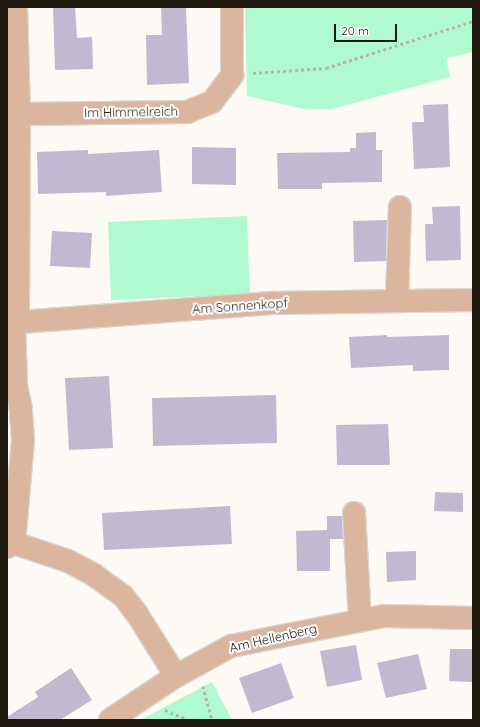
<!DOCTYPE html>
<html>
<head>
<meta charset="utf-8">
<style>
  body { margin:0 }
  #map { position:relative; width:480px; height:727px; overflow:hidden; background:#fdfaf5; font-family:Quicksand,sans-serif }
  div>[style] { position:absolute }
  [style*='--x'] { left:calc(var(--x)*1px); top:calc(var(--y)*1px); width:calc(var(--w)*1px); rotate:calc(var(--a)*1deg) }
  .green>* { inset:0; background:#affacf }
  .building>* { inset:0; background:#c1b8d1 }
  .path>* { height:2.5px; margin-top:-1.25px; transform-origin:0; background:repeating-linear-gradient(90deg,#b7b3ad 0 3px,transparent 0 6px) }
  .roads { filter:drop-shadow(1px 0 #dad6d1) drop-shadow(-1px 0 #dad6d1) drop-shadow(0 1px #dad6d1) drop-shadow(0 -1px #dad6d1) }
  .minor>* { height:22px; margin:-11px; padding:0 11px; transform-origin:11px; border-radius:11px; background:#dbb59d }
  span { translate:-50% -50%; white-space:nowrap; text-align:center; line-height:1.15; -webkit-text-stroke:4px #fff; paint-order:stroke }
  .street-label { font-size:13px; color:#201a11 }
  .frame { position:absolute; inset:0; border:8px solid #201a11; pointer-events:none }
  .scale { position:absolute; left:334px; top:24px; width:63px; height:18px; box-sizing:border-box; border:2px solid #201a11; border-top:0; padding-left:5px; font-size:12px; line-height:14px; white-space:nowrap; color:#201a11; -webkit-text-stroke:3px #fff; paint-order:stroke }
</style>
</head>
<body>
<div id="map">
  <div class="green">
    <i style="clip-path:polygon(245px 7px,473px 7px,473px 52px,446px 58px,450px 77px,332px 109px,305px 109px,247px 96px)"></i>
    <i style="clip-path:polygon(247px 216px,250px 294px,111px 300px,108px 222px)"></i>
    <i style="clip-path:polygon(212px 682px,232px 720px,140px 720px)"></i>
  </div>
  <div class="building">
    <i style="clip-path:polygon(53px 7px,75px 7px,77px 38px,92px 37px,93px 69px,55px 70px)"></i>
    <i style="clip-path:polygon(161px 7px,186px 7px,189px 83px,147px 85px,146px 35px,162px 35px)"></i>
    <i style="clip-path:polygon(448px 104px,450px 167px,414px 169px,412px 122px,424px 122px,423px 105px)"></i>
    <i style="clip-path:polygon(376px 132px,376px 150px,382px 150px,382px 182px,322px 183px,322px 189px,278px 189px,277px 153px,350px 152px,350px 148px,356px 148px,356px 133px)"></i>
    <i style="clip-path:polygon(192px 147px,236px 148px,236px 185px,192px 184px)"></i>
    <i style="clip-path:polygon(88px 150px,88px 154px,159px 150px,162px 192px,106px 196px,106px 192px,38px 194px,37px 152px)"></i>
    <i style="clip-path:polygon(460px 206px,461px 260px,426px 261px,425px 224px,433px 224px,432px 207px)"></i>
    <i style="clip-path:polygon(387px 220px,386px 261px,354px 262px,353px 221px)"></i>
    <i style="clip-path:polygon(52px 231px,92px 233px,90px 268px,50px 266px)"></i>
    <i style="clip-path:polygon(387px 335px,387px 337px,449px 335px,449px 370px,413px 371px,413px 365px,351px 368px,349px 337px)"></i>
    <i style="clip-path:polygon(109px 376px,113px 448px,69px 450px,65px 378px)"></i>
    <i style="clip-path:polygon(276px 395px,277px 443px,153px 446px,152px 398px)"></i>
    <i style="clip-path:polygon(388px 424px,390px 465px,337px 465px,336px 425px)"></i>
    <i style="clip-path:polygon(435px 492px,463px 493px,463px 512px,434px 511px)"></i>
    <i style="clip-path:polygon(230px 506px,232px 544px,104px 550px,102px 513px)"></i>
    <i style="clip-path:polygon(327px 516px,342px 516px,343px 539px,330px 539px,330px 571px,297px 571px,296px 531px,327px 530px)"></i>
    <i style="clip-path:polygon(416px 551px,416px 580px,387px 582px,386px 552px)"></i>
    <i style="clip-path:polygon(356px 645px,362px 680px,327px 687px,320px 651px)"></i>
    <i style="clip-path:polygon(450px 649px,473px 649px,473px 682px,449px 681px)"></i>
    <i style="clip-path:polygon(418px 654px,427px 689px,386px 698px,377px 663px)"></i>
    <i style="clip-path:polygon(281px 663px,294px 698px,252px 713px,239px 678px)"></i>
    <i style="clip-path:polygon(71px 668px,92px 700px,60px 720px,7px 720px,7px 717px,38px 697px,35px 692px)"></i>
  </div>
  <div class="path">
    <i style="--x:253;--y:73;--w:73;--a:-3.9"></i>
    <i style="--x:326;--y:68;--w:154;--a:-17.7"></i>
    <i style="--x:203;--y:686;--w:35;--a:75"></i>
    <i style="--x:165;--y:710;--w:25;--a:23"></i>
  </div>
  <div class="roads">
    <div class="minor">
      <i style="--x:19;--y:114;--w:168;--a:-0.7"></i>
      <i style="--x:187;--y:112;--w:27;--a:-22"></i>
      <i style="--x:212;--y:102;--w:34;--a:-53"></i>
      <i style="--x:232;--y:75;--w:68;--a:-90"></i>
      <i style="--x:397;--y:300;--w:93;--a:-88.2"></i>
      <i style="--x:7;--y:323;--w:269;--a:-4.3"></i>
      <i style="--x:275;--y:303;--w:198;--a:-0.9"></i>
      <i style="--x:354;--y:513;--w:107;--a:86.8"></i>
      <i style="--x:14;--y:543;--w:102;--a:-85"></i>
      <i style="--x:23;--y:441;--w:32;--a:-94"></i>
      <i style="--x:21;--y:409;--w:24;--a:-102"></i>
      <i style="--x:16;--y:386;--w:62;--a:-91.8"></i>
      <i style="--x:14;--y:324;--w:16;--a:-76"></i>
      <i style="--x:18;--y:308;--w:194;--a:-89.7"></i>
      <i style="--x:19;--y:114;--w:107;--a:-91.6"></i>
      <i style="--x:7;--y:547;--w:8;--a:-30"></i>
      <i style="--x:14;--y:543;--w:57;--a:18.4"></i>
      <i style="--x:68;--y:561;--w:30;--a:28"></i>
      <i style="--x:94;--y:575;--w:36;--a:36"></i>
      <i style="--x:123;--y:596;--w:23;--a:52"></i>
      <i style="--x:137;--y:614;--w:73;--a:57.8"></i>
      <i style="--x:110;--y:720;--w:79;--a:-33.7"></i>
      <i style="--x:176;--y:676;--w:63;--a:-28.6"></i>
      <i style="--x:231;--y:646;--w:156;--a:-11.1"></i>
      <i style="--x:384;--y:616;--w:89;--a:1.3"></i>
    </div>
  </div>
  <div class="street-label">
    <span style="left:131px;top:112px;rotate:-1deg">Im Himmelreich</span>
    <span style="left:240px;top:306px;rotate:-4deg">Am Sonnenkopf</span>
    <span style="left:273px;top:638px;rotate:-13deg">Am Hellenberg</span>
  </div>
  <div class="frame"></div>
  <div class="scale">20 m</div>
</div>
</body>
</html>
